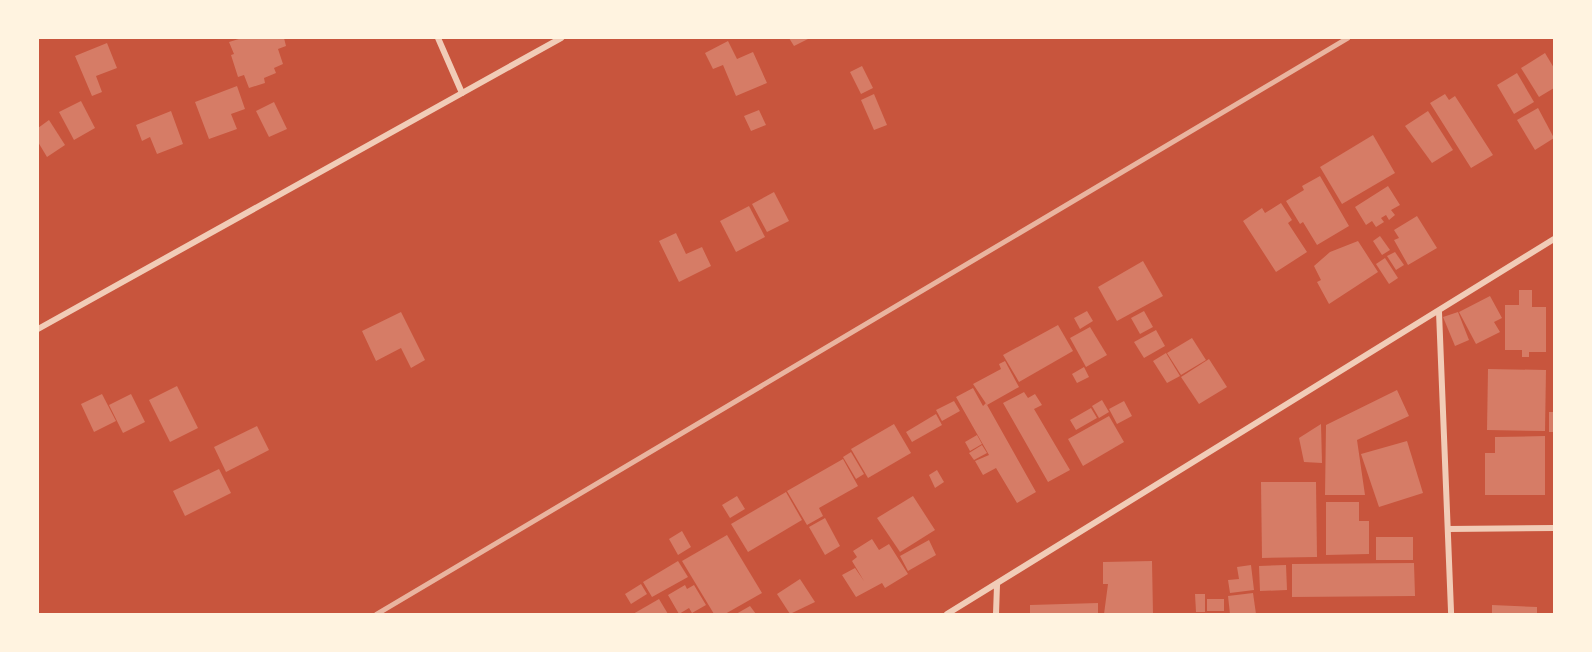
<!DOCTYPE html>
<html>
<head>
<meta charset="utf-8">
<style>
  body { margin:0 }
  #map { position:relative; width:1592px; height:652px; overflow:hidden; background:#c8553d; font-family:Spectral,serif }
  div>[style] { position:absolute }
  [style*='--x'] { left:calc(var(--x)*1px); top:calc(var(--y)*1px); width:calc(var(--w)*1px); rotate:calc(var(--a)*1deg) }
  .building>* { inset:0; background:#d67c66 }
  .minor>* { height:6px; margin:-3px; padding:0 3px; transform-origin:3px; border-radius:3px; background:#f1ccb7 }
  .rail>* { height:4.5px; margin:-2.25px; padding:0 2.25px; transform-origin:2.25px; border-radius:2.25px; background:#e9b49f }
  span { translate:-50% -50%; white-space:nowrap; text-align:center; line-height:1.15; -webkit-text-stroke:5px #fff3e0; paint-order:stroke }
  .frame { position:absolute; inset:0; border:39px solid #fff3e0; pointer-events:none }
</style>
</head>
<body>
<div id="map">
  <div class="building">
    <i style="clip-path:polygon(242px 38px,284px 38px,286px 46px,278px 49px,283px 64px,274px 68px,276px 73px,264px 78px,265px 83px,249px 88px,244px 75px,238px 77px,231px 55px,234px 54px,229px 42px)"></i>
    <i style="clip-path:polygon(789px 38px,810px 38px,794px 46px)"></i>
    <i style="clip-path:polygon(728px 41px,737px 59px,753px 52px,767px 83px,736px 96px,723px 65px,713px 69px,705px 53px)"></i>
    <i style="clip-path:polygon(107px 43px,117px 68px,96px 76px,102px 92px,92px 96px,75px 56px)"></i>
    <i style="clip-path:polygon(1545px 53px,1554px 68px,1554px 88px,1539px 97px,1521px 68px)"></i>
    <i style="clip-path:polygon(862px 66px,873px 88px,861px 94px,850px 72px)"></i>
    <i style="clip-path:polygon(1517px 73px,1534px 102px,1514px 114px,1497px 85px)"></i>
    <i style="clip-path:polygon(237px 86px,245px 109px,231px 114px,237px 129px,209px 139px,195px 102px)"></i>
    <i style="clip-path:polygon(874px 94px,887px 125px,874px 130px,861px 100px)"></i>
    <i style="clip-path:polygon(1445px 94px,1449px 100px,1455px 96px,1493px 155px,1471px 168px,1430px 103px)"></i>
    <i style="clip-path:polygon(81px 101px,95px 128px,74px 140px,59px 112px)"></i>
    <i style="clip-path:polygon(274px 102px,287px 129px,269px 137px,256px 111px)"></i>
    <i style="clip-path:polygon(1538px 108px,1554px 138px,1535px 150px,1517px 120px)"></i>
    <i style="clip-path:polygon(759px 110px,766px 125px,751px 131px,744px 116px)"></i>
    <i style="clip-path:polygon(171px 111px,183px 144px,157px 154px,150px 137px,142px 141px,136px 125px)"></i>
    <i style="clip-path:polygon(1428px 111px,1453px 150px,1432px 163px,1405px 126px)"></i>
    <i style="clip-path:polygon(49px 120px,65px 145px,47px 157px,38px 142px,38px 128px)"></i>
    <i style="clip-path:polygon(1373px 135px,1395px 173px,1342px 204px,1320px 167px)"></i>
    <i style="clip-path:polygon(1320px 176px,1349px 226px,1317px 245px,1303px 222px,1300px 224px,1286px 201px,1304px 190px,1302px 186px)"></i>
    <i style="clip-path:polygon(1388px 186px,1400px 205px,1391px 210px,1395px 215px,1389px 220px,1386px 215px,1381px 218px,1384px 222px,1376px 227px,1372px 221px,1366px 225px,1355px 207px)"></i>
    <i style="clip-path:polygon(774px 192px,789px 221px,767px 232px,752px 204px)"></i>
    <i style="clip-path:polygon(1281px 203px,1292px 220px,1288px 223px,1307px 252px,1276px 272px,1243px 221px,1262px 208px,1265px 213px)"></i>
    <i style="clip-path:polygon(749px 206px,765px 237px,736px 252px,720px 221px)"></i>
    <i style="clip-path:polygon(1417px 216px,1437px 248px,1408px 265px,1394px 240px,1399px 238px,1394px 230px)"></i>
    <i style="clip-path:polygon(676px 233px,686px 254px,702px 247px,711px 266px,679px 282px,659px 241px)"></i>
    <i style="clip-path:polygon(1380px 236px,1390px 250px,1382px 255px,1373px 241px)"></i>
    <i style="clip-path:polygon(1358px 241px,1378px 272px,1329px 304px,1317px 282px,1321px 280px,1314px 266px,1330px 252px)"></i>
    <i style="clip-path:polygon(1395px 252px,1404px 265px,1396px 270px,1387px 256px)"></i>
    <i style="clip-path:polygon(1385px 258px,1398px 278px,1389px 284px,1376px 264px)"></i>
    <i style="clip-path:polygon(1143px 261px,1163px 296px,1117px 321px,1098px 287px)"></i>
    <i style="clip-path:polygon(1519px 290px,1532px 290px,1532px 307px,1546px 307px,1546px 352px,1529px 352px,1529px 357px,1522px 357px,1522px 350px,1505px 350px,1505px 305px,1519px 305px)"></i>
    <i style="clip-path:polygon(1490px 296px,1502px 318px,1494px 322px,1500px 332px,1476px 344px,1459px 312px)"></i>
    <i style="clip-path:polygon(1087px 311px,1093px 321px,1080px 329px,1074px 318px)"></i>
    <i style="clip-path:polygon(1144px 311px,1153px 327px,1140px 334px,1131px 318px)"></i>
    <i style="clip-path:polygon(401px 312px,425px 360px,411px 368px,401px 348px,376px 361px,362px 331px)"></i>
    <i style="clip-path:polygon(1458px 312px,1469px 340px,1455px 346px,1443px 317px)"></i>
    <i style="clip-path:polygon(1058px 325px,1073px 351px,1019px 382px,1003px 355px)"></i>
    <i style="clip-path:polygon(1090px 327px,1107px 355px,1086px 367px,1070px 338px)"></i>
    <i style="clip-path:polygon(1156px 330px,1165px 346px,1144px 358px,1134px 342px)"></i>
    <i style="clip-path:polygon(1192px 338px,1206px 360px,1181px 375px,1167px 353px)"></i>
    <i style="clip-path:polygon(1166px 353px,1180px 376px,1167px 383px,1153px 361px)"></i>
    <i style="clip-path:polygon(1209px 359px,1227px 387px,1199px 404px,1181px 377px)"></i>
    <i style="clip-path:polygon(1005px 361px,1019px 387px,987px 405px,973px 384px,1001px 369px,999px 364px)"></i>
    <i style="clip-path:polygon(1084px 367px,1089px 377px,1077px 383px,1072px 374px)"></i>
    <i style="clip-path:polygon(1488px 369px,1546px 370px,1545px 431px,1487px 430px)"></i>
    <i style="clip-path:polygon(177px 386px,198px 428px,170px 442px,149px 400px)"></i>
    <i style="clip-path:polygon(973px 388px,983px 406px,986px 403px,1036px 492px,1017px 503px,996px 468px,983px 475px,975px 461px,989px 455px,956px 397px)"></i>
    <i style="clip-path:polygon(1397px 390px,1409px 416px,1357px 440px,1365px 495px,1325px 495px,1326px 425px)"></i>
    <i style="clip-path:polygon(1024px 392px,1028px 398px,1035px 394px,1042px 405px,1034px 409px,1070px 470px,1048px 482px,1003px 403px)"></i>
    <i style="clip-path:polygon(102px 394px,116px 421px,94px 432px,81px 404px)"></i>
    <i style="clip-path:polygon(131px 394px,145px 422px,123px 433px,109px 405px)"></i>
    <i style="clip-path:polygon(1102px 400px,1109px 412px,1099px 418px,1092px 406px)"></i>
    <i style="clip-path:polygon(954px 401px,960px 411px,942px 421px,936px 410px)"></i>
    <i style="clip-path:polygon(1124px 401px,1132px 416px,1117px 424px,1109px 409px)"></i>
    <i style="clip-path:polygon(1091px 408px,1097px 418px,1076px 430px,1070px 420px)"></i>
    <i style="clip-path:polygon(1549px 412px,1554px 412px,1554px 432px,1549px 432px)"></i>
    <i style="clip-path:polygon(936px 414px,942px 425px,912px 442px,906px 432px)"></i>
    <i style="clip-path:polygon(1109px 416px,1124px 442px,1083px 466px,1068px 439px)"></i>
    <i style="clip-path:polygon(894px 424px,911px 453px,868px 478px,851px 449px)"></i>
    <i style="clip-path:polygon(1321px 424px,1322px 463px,1304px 462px,1299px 438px)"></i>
    <i style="clip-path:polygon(257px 426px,269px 450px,226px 472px,214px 447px)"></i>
    <i style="clip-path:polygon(977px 435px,982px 444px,970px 451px,965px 442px)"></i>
    <i style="clip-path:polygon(1545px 436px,1545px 495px,1485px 495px,1485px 453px,1495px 453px,1495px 437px)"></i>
    <i style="clip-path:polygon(1407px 441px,1423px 493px,1379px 507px,1361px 454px)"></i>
    <i style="clip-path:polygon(982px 445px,987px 453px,974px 460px,969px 453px)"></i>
    <i style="clip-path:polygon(851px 452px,864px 474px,856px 479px,843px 457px)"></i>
    <i style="clip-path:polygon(843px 459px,858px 486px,819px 508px,823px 516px,807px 525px,787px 491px)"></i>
    <i style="clip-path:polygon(219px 469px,231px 493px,185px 516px,173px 491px)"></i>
    <i style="clip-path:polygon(937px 470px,944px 482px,935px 488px,929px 475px)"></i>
    <i style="clip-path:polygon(1261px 482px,1316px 482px,1317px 557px,1262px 558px)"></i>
    <i style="clip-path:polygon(786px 492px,802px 520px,748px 552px,731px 524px)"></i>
    <i style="clip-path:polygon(737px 496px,745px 509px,730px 518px,722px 505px)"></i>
    <i style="clip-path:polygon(913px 496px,935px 530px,900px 552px,877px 518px)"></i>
    <i style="clip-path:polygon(1326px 502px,1359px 502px,1359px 521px,1369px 521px,1369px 554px,1326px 555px)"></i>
    <i style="clip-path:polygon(825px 518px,840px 546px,825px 555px,809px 527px)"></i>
    <i style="clip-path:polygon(682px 531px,691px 547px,678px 555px,669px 539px)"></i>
    <i style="clip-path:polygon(727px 535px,762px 593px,725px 614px,714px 614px,682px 561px)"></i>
    <i style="clip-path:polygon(1376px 537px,1413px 537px,1413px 560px,1376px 560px)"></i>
    <i style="clip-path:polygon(872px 539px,879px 550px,889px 544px,908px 574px,885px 588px,882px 583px,856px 597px,842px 575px,855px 568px,864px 581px,852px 561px,857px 557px,853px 551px)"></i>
    <i style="clip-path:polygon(929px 540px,936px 555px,908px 571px,900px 556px)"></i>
    <i style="clip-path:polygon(678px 561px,688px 577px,652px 597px,643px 582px)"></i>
    <i style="clip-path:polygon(1152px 561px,1153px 614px,1104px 614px,1108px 584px,1103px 584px,1103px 562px)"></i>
    <i style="clip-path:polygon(1414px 563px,1415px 596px,1292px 597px,1292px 564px)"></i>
    <i style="clip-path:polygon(1251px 565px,1254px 590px,1230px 593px,1228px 580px,1239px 579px,1237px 567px)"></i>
    <i style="clip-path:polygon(1286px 565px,1287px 590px,1260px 591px,1259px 566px)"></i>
    <i style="clip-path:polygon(800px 579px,815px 602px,790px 614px,777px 594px)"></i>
    <i style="clip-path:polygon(641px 584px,647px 594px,631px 604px,625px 594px)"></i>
    <i style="clip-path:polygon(685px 585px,687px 589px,694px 585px,706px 605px,692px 613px,689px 608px,679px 614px,668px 595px)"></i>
    <i style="clip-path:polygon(1253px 593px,1256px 614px,1230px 614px,1228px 596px)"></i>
    <i style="clip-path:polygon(1195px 594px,1205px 594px,1205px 612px,1196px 612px)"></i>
    <i style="clip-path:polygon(659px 599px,668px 614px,633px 614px)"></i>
    <i style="clip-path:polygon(1207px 599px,1224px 599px,1224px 611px,1207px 611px)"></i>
    <i style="clip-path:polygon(1098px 603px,1098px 614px,1030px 614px,1030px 605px)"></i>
    <i style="clip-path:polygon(1492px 605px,1537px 607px,1537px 614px,1492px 614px)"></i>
    <i style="clip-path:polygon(750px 606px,756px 614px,736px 614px)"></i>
  </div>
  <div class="minor">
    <i style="--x:438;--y:38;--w:60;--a:66.4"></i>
    <i style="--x:1439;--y:312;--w:302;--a:87.7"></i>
    <i style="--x:38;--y:329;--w:599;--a:-29.09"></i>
    <i style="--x:1448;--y:529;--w:106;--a:-0.5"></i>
    <i style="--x:947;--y:614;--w:713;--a:-31.71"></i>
    <i style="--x:996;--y:614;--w:29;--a:-88"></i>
  </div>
  <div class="rail">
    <i style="--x:376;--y:614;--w:1129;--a:-30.68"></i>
  </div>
  <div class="frame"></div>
</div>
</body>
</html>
